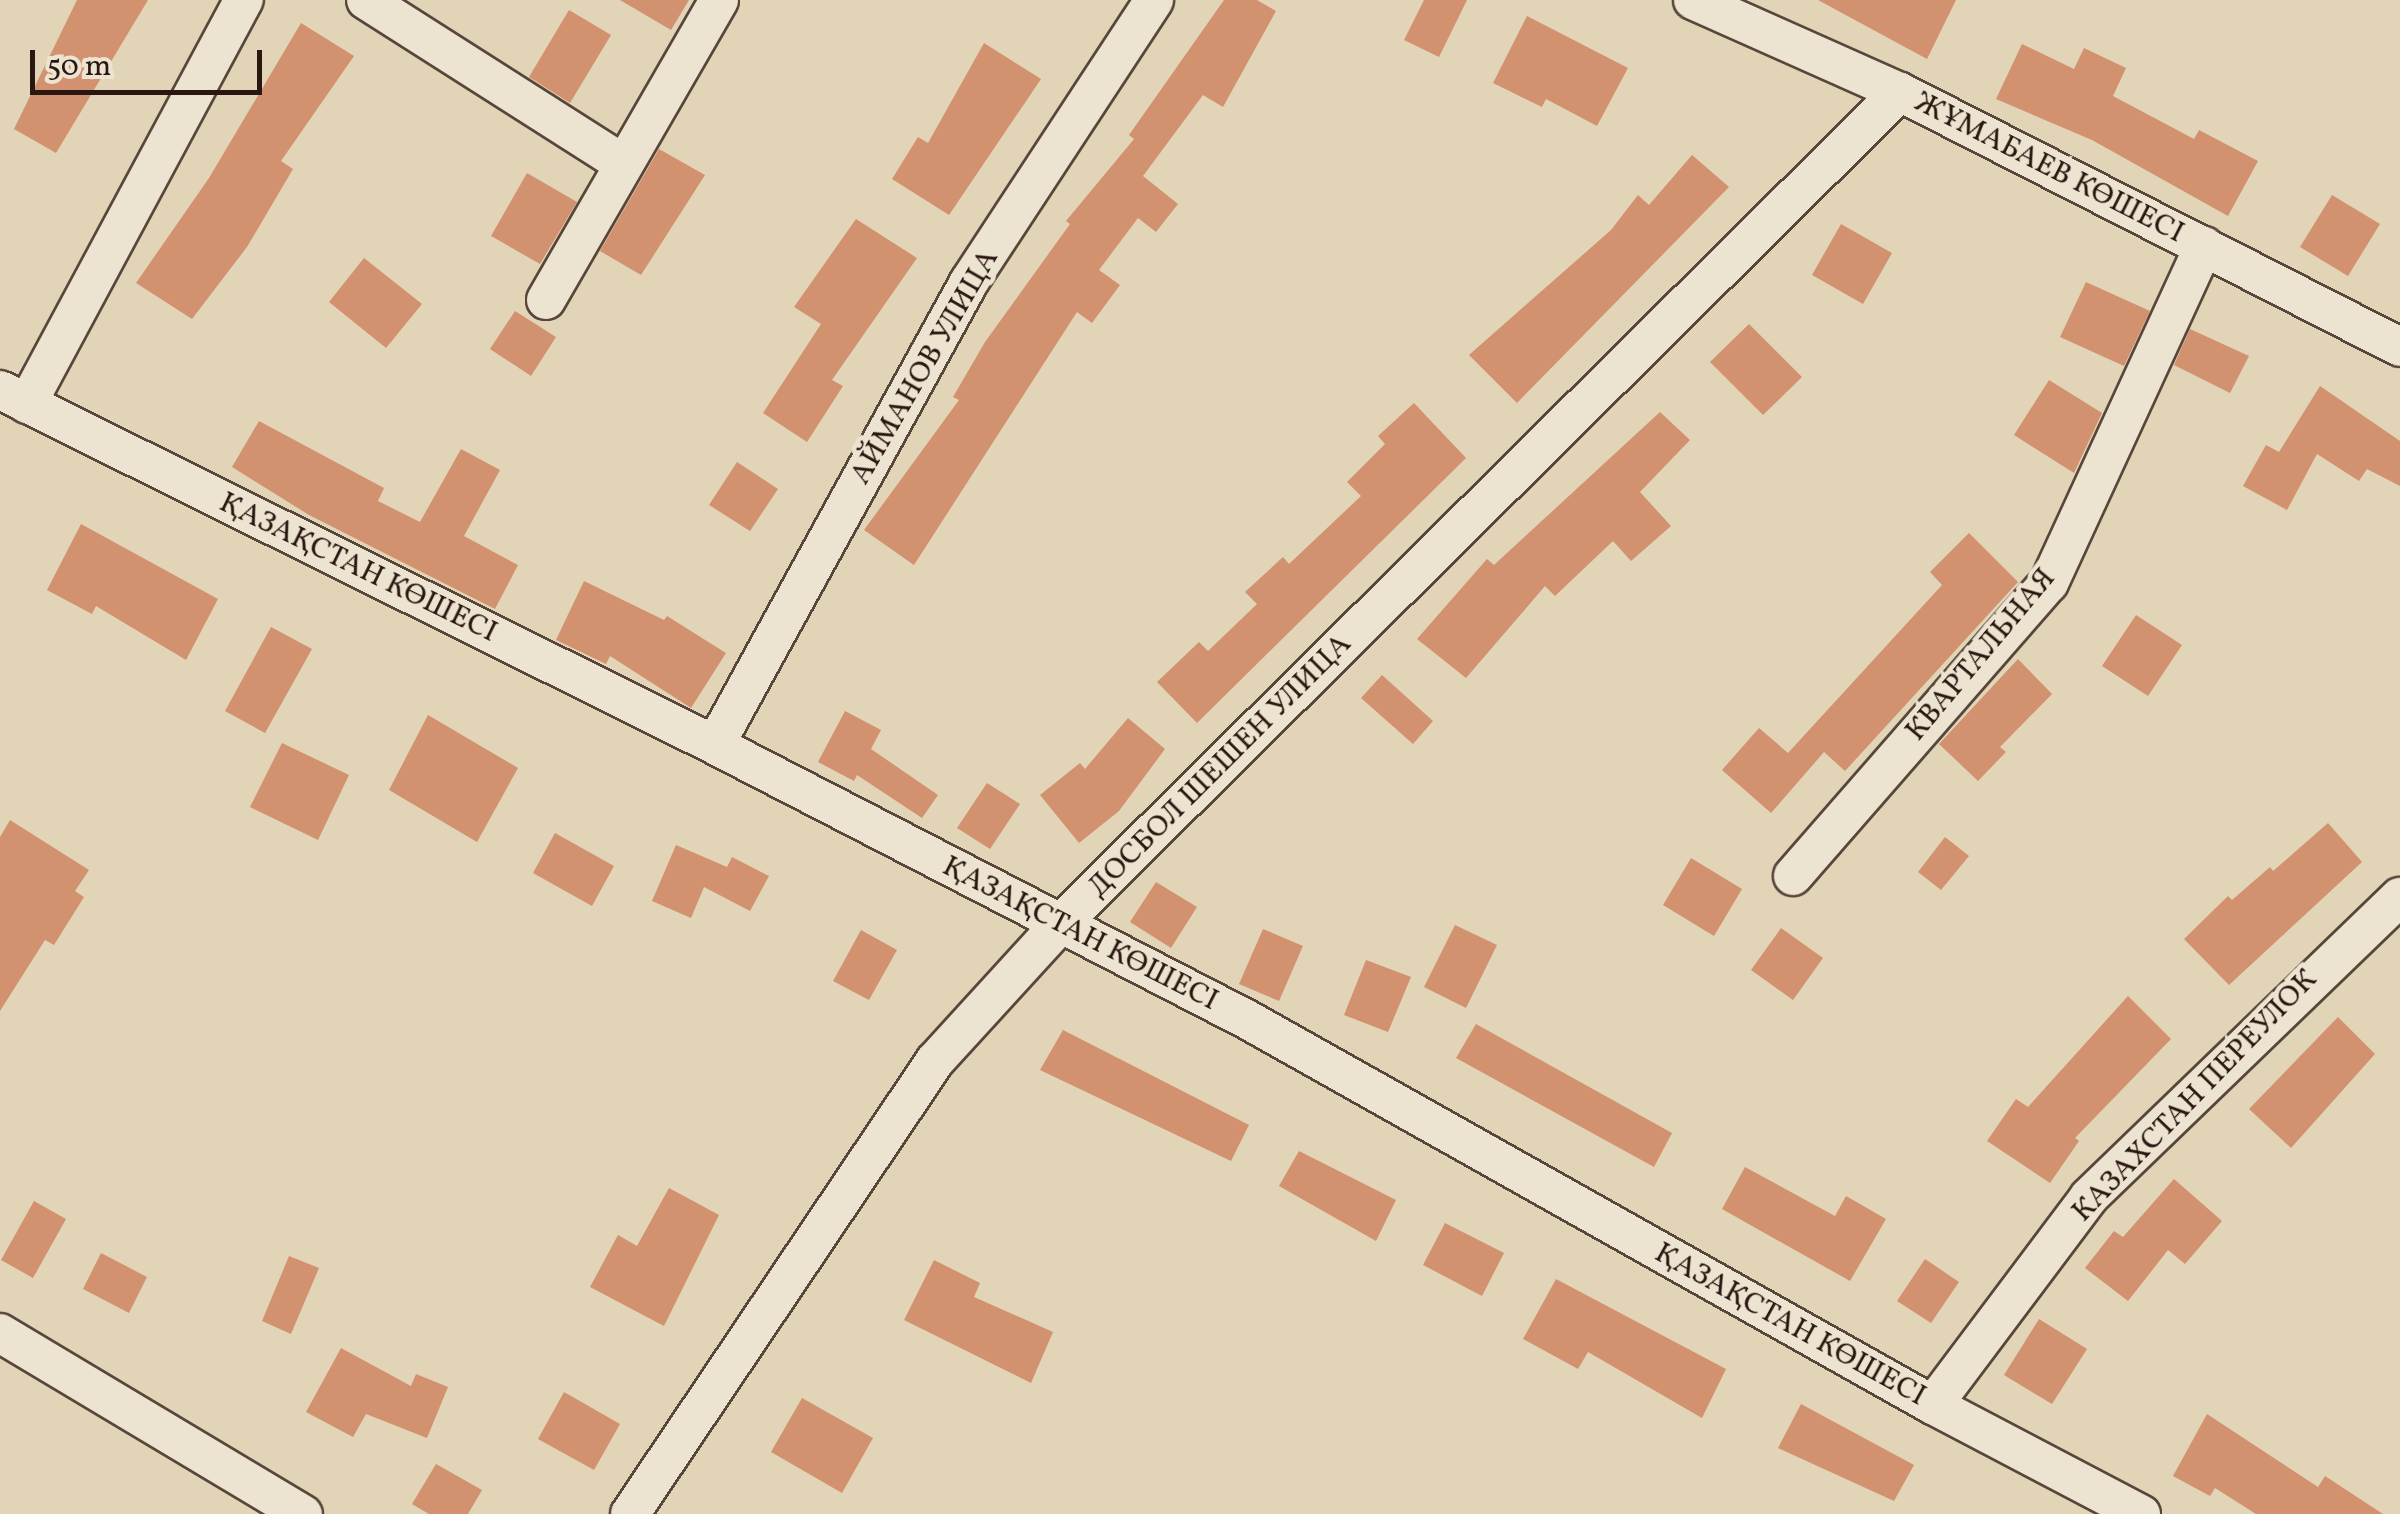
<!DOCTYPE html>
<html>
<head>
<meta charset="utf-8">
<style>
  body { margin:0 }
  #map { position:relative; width:2400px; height:1514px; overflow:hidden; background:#e2d4b7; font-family:Vollkorn,serif }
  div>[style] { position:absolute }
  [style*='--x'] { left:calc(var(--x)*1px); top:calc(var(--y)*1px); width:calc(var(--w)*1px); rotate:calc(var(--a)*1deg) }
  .building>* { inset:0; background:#d2916f }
  .roads { filter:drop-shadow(2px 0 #58463a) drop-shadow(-2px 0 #58463a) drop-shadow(0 2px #58463a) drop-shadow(0 -2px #58463a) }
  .minor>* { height:38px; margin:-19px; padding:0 19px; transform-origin:19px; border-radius:19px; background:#ece3d0 }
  span { translate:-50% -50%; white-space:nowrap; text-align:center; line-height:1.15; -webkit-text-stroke:9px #ece3d0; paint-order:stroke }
  .street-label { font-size:30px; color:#2a1711 }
  .scale { position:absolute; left:30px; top:50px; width:232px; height:45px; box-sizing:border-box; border:5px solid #2a1711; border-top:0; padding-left:12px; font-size:30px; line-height:35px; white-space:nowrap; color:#2a1711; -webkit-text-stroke:8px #ece3d0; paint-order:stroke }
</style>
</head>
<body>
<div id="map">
  <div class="building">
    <i style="clip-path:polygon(77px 0,148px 0,56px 153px,14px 129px)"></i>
    <i style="clip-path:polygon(620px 0,689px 0,671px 30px)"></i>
    <i style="clip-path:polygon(1224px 0,1257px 0,1276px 11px,1223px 107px,1203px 95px,1143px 176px,1178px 204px,1156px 232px,1138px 218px,1099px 270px,1120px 285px,1092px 323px,1077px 312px,914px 565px,864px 530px,959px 400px,953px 397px,985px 342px,1070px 224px,1066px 221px,1134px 139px,1129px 135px)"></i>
    <i style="clip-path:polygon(1424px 0,1467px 0,1439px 57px,1404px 40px)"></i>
    <i style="clip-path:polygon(1818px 0,1956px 0,1927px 59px)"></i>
    <i style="clip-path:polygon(569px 10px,611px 35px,570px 103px,529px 77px)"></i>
    <i style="clip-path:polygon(1527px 16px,1628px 68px,1597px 126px,1546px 99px,1542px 107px,1493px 83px)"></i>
    <i style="clip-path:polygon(301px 23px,354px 56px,281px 161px,293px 169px,247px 247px,192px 319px,136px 283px,209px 178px)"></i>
    <i style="clip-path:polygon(984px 43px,1041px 79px,949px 215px,892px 179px,918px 137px,928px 143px)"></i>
    <i style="clip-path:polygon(2022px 44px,2074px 69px,2084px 48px,2126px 68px,2113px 96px,2194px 139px,2199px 130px,2258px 161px,2228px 216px,2092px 140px,1996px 99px)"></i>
    <i style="clip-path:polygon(659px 149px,705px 175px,641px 275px,600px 251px)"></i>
    <i style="clip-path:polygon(1692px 155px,1729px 187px,1517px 403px,1469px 355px,1611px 230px,1638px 195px,1649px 205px)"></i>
    <i style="clip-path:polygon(527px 173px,577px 202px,540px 264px,491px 236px)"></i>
    <i style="clip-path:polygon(2332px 195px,2380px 224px,2348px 276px,2300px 247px)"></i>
    <i style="clip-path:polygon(856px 219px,917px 258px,832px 380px,843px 386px,807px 442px,763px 413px,821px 324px,794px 307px)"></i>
    <i style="clip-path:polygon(1841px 224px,1892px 253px,1863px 304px,1812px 275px)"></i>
    <i style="clip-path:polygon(364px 258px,422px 304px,386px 348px,329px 302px)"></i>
    <i style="clip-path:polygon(2086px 282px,2150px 311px,2124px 366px,2060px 337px)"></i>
    <i style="clip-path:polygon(515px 311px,556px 337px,531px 376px,490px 349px)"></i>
    <i style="clip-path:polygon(1749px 324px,1802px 377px,1763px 415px,1710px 362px)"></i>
    <i style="clip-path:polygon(2190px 329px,2249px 356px,2230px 393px,2174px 365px)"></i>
    <i style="clip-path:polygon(2049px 380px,2102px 413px,2074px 473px,2014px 435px)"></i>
    <i style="clip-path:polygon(2320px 386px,2400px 441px,2400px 486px,2367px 469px,2359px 481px,2317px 454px,2287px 510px,2243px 486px,2266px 445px,2279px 452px)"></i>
    <i style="clip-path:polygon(1414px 403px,1466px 458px,1197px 723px,1157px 682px,1199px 642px,1208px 651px,1257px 604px,1245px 592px,1283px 557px,1289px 564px,1361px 496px,1347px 482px,1385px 444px,1378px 436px)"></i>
    <i style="clip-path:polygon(1660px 412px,1690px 440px,1640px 492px,1671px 526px,1631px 561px,1613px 541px,1555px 596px,1545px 586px,1466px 678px,1417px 639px,1487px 559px,1494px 565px)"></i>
    <i style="clip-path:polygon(259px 421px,384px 488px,378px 501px,420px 522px,461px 449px,500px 470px,464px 536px,518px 565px,495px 609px,309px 515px,232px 467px)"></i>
    <i style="clip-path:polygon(737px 462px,778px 489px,750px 531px,709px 505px)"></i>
    <i style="clip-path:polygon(81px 524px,218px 599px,186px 660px,96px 606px,92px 614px,47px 590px)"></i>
    <i style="clip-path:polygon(1969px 533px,2018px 582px,1845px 771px,1824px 752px,1771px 813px,1722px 770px,1759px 728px,1788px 753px,1942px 585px,1930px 572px)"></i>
    <i style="clip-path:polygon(584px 581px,664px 620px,667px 616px,726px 653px,691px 708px,610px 656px,606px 664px,556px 640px)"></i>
    <i style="clip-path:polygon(2136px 615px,2182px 645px,2148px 696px,2102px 666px)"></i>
    <i style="clip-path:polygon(271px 627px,312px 649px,265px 733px,225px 711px)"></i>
    <i style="clip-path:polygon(2018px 659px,2052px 694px,2000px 747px,2006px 752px,1978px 781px,1939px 744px)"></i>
    <i style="clip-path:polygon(1382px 675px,1433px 721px,1413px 744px,1361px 698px)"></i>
    <i style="clip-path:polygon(845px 711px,881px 730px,871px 749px,938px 795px,922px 818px,857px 775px,854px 781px,818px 762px)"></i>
    <i style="clip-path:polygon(428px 715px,518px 768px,477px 842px,389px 790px)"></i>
    <i style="clip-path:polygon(1128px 718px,1165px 749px,1119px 811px,1079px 843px,1040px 795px,1080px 763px,1085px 769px)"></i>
    <i style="clip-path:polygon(282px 743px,349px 775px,318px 840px,250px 807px)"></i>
    <i style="clip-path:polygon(987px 783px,1020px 804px,990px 849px,957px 828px)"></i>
    <i style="clip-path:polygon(10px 820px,89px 870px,75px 891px,84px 897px,54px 945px,45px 940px,0 1011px,0 837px)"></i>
    <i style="clip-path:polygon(2328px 823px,2362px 862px,2229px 985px,2184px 939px,2228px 896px,2232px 900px,2270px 867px,2273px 871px)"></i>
    <i style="clip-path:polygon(555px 833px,614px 866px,592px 906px,533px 873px)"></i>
    <i style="clip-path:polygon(1945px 837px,1969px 856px,1941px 890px,1918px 872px)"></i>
    <i style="clip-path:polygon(676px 845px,727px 867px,732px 857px,769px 876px,750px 911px,704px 887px,691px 918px,652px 901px)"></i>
    <i style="clip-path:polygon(1691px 858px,1742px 889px,1714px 936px,1663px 905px)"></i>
    <i style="clip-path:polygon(1156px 882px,1197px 907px,1171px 948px,1130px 922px)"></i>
    <i style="clip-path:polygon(1455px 925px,1497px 945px,1466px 1008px,1424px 987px)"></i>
    <i style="clip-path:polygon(1781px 928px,1823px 958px,1793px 1000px,1751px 970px)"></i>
    <i style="clip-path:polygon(1263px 929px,1303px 946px,1279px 1001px,1239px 984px)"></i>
    <i style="clip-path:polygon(861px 930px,897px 950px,869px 1000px,833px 981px)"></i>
    <i style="clip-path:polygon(1366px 960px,1411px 977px,1388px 1032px,1344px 1015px)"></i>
    <i style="clip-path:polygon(2128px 996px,2171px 1039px,2075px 1138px,2079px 1141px,2050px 1183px,1987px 1141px,2016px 1099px,2028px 1107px)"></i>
    <i style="clip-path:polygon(2338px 1017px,2375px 1054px,2291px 1148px,2249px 1109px)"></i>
    <i style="clip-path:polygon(1476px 1024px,1672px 1133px,1654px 1167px,1456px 1058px)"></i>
    <i style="clip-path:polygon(1063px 1030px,1249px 1125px,1231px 1161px,1040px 1070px)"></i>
    <i style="clip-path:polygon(1299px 1151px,1396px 1200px,1376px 1241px,1279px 1186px)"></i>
    <i style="clip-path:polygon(1745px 1167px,1835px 1216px,1846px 1196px,1886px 1219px,1850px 1281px,1722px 1209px)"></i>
    <i style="clip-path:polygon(2174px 1179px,2222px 1221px,2185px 1264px,2168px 1250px,2128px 1301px,2085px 1268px,2114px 1231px,2123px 1237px)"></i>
    <i style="clip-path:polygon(669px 1188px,719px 1215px,664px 1326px,590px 1287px,618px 1235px,637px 1246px)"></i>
    <i style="clip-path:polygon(34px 1201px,66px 1219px,33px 1278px,1px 1260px)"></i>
    <i style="clip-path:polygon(1445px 1223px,1504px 1253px,1482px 1296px,1423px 1265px)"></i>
    <i style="clip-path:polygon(101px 1253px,147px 1277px,129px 1313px,83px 1289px)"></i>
    <i style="clip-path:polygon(289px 1256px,319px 1268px,291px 1334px,262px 1321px)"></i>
    <i style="clip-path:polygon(1925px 1259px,1959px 1282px,1931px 1323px,1897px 1301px)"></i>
    <i style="clip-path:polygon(934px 1260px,980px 1283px,974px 1297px,1053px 1332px,1031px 1383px,904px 1320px)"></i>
    <i style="clip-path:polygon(1556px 1279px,1726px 1369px,1702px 1418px,1588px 1352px,1578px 1369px,1523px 1339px)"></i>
    <i style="clip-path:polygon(2039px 1319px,2087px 1349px,2052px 1404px,2004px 1375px)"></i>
    <i style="clip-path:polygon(341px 1348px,411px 1386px,416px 1374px,448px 1387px,427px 1438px,366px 1414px,353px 1437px,306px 1412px)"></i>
    <i style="clip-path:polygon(564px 1392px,620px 1424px,594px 1470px,538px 1439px)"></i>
    <i style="clip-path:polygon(802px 1398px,873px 1438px,842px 1493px,771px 1452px)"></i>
    <i style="clip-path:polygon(1801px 1404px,1914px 1465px,1894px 1501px,1778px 1448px)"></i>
    <i style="clip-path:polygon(2207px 1414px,2318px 1487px,2325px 1476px,2383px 1514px,2256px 1514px,2215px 1488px,2210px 1496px,2173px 1476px)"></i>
    <i style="clip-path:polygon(436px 1464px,482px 1490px,468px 1514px,429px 1514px,412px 1504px)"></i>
  </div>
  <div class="roads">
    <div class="minor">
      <i style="--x:366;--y:0;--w:303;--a:32.5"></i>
      <i style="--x:1693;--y:0;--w:227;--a:24"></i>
      <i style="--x:1900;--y:92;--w:561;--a:27.02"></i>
      <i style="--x:546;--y:300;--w:346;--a:-60"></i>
      <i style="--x:0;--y:390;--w:798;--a:26.4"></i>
      <i style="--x:715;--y:745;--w:600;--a:27.29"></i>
      <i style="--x:1248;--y:1020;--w:786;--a:29.34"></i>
      <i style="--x:1933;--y:1405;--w:235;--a:27.7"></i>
      <i style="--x:27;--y:404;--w:459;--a:-61.8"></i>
      <i style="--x:715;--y:745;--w:528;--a:-61.25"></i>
      <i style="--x:969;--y:282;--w:337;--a:-56.7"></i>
      <i style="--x:1793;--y:876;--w:389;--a:-48.9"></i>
      <i style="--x:2049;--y:583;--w:371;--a:-65.3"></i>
      <i style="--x:0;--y:1333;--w:353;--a:30.9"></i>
      <i style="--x:1933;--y:1405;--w:260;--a:-53.1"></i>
      <i style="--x:2089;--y:1197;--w:432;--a:-44"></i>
      <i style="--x:630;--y:1514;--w:546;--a:-56.05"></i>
      <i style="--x:935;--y:1061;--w:185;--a:-47.6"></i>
      <i style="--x:1060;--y:924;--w:1182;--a:-44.73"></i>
    </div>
  </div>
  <div class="street-label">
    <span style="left:2049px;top:168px;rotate:27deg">ЖҰМАБАЕВ КӨШЕСІ</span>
    <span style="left:925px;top:367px;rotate:-60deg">АЙМАНОВ УЛИЦА</span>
    <span style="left:358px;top:568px;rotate:26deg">ҚАЗАҚСТАН КӨШЕСІ</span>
    <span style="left:1981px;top:655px;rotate:-50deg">КВАРТАЛЬНАЯ</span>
    <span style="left:1220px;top:766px;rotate:-45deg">ДОСБОЛ ШЕШЕН УЛИЦА</span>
    <span style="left:1080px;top:934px;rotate:27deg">ҚАЗАҚСТАН КӨШЕСІ</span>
    <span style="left:2195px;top:1096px;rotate:-46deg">КАЗАХСТАН ПЕРЕУЛОК</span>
    <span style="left:1790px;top:1325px;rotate:29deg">ҚАЗАҚСТАН КӨШЕСІ</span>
  </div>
  <div class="scale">50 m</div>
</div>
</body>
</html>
